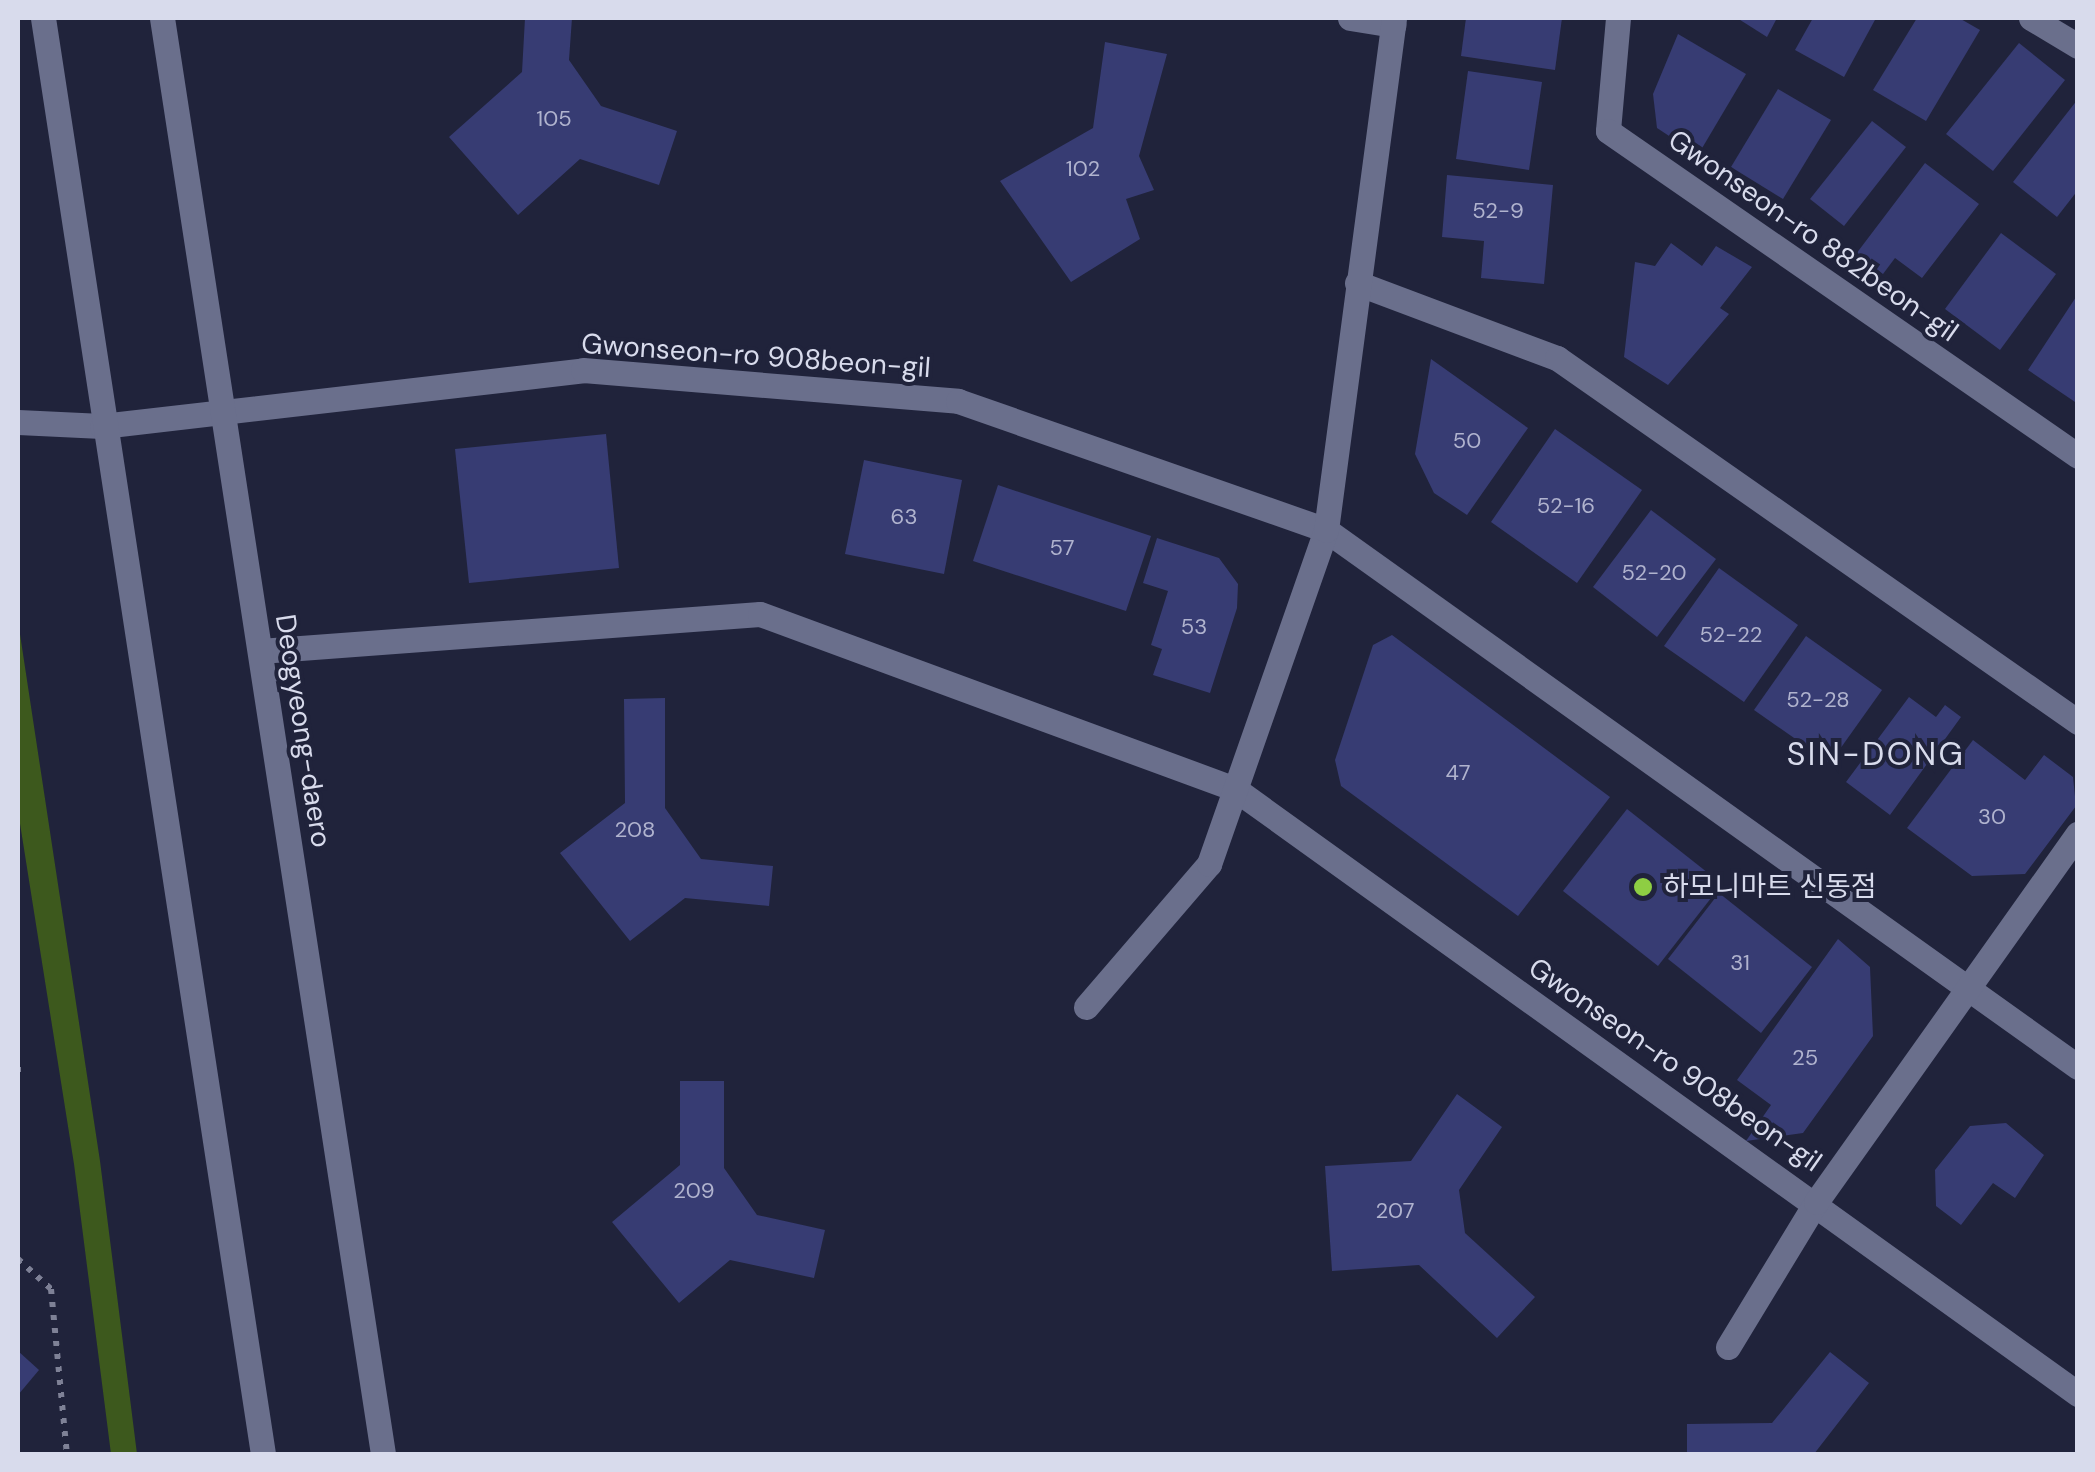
<!DOCTYPE html>
<html>
<head>
<meta charset="utf-8">
<style>
  body { margin:0 }
  #map { position:relative; width:2095px; height:1472px; overflow:hidden; background:#20233b; font-family:"DM Sans","Noto Sans KR",sans-serif }
  div>[style] { position:absolute }
  [style*='--x'] { left:calc(var(--x)*1px); top:calc(var(--y)*1px); width:calc(var(--w)*1px); rotate:calc(var(--a)*1deg) }
  .forest>* { inset:0; background:#3d591d }
  .building>* { inset:0; background:#373c73 }
  .path>* { height:6px; margin-top:-3px; transform-origin:0; background:repeating-linear-gradient(90deg,#7e8196 0 5px,transparent 0 13px) }
  .street>* { height:25px; margin:-12.5px; padding:0 12.5px; transform-origin:12.5px; border-radius:12.5px; background:#6a6f8c }
  .secondary>* { height:25px; margin:-12.5px; padding:0 12.5px; transform-origin:12.5px; border-radius:12.5px; background:#6a6f8c }
  .dots>* { width:28px; height:28px; translate:-50% -50%; box-sizing:border-box; border:5px solid #20233b; border-radius:50% }
  span { translate:-50% -50%; white-space:nowrap; text-align:center; line-height:1.15; -webkit-text-stroke:8px #20233b; paint-order:stroke }
  .number-label { font-size:22px; color:#b0b3ce }
  .number-label span { -webkit-text-stroke-width:0 }
  .street-label { font-size:28px; color:#d8dbec }
  .poi-label { font-size:28px; color:#d8dbec }
  .left { translate:0 -50%; text-align:left }
  .quarter-label { font-size:32px; color:#d8dbec; letter-spacing:2.5px }
  .frame { position:absolute; inset:0; border:20px solid #d8dbec; pointer-events:none }
</style>
</head>
<body>
<div id="map">
  <div class="forest">
    <i style="clip-path:polygon(18px 621px,100px 1161px,137px 1454px,111px 1454px,74px 1164px,18px 811px)"></i>
  </div>
  <div class="building">
    <i style="clip-path:polygon(525px 18px,572px 18px,569px 60px,601px 106px,677px 131px,659px 185px,580px 159px,518px 215px,449px 137px,522px 72px)"></i>
    <i style="clip-path:polygon(1466px 18px,1562px 18px,1555px 70px,1461px 56px)"></i>
    <i style="clip-path:polygon(1737px 18px,1777px 18px,1767px 37px)"></i>
    <i style="clip-path:polygon(1813px 18px,1876px 18px,1844px 77px,1795px 50px)"></i>
    <i style="clip-path:polygon(1917px 18px,1959px 18px,1980px 30px,1926px 121px,1873px 90px)"></i>
    <i style="clip-path:polygon(1678px 34px,1746px 74px,1698px 155px,1657px 128px,1653px 94px)"></i>
    <i style="clip-path:polygon(1105px 42px,1167px 54px,1139px 156px,1154px 190px,1126px 199px,1140px 239px,1071px 282px,1000px 181px,1093px 128px)"></i>
    <i style="clip-path:polygon(2019px 43px,2065px 80px,1993px 171px,1946px 134px)"></i>
    <i style="clip-path:polygon(1468px 71px,1542px 82px,1529px 170px,1456px 159px)"></i>
    <i style="clip-path:polygon(1778px 89px,1831px 120px,1783px 199px,1731px 167px)"></i>
    <i style="clip-path:polygon(2078px 99px,2078px 190px,2057px 217px,2013px 182px)"></i>
    <i style="clip-path:polygon(1872px 121px,1906px 147px,1844px 226px,1810px 199px)"></i>
    <i style="clip-path:polygon(1925px 163px,1979px 204px,1922px 278px,1895px 258px,1883px 274px,1856px 254px)"></i>
    <i style="clip-path:polygon(1447px 175px,1553px 185px,1544px 284px,1481px 278px,1484px 241px,1442px 237px)"></i>
    <i style="clip-path:polygon(2001px 233px,2056px 274px,2000px 350px,1945px 309px)"></i>
    <i style="clip-path:polygon(1671px 243px,1702px 266px,1716px 246px,1752px 267px,1720px 308px,1729px 314px,1668px 385px,1624px 357px,1635px 262px,1655px 266px)"></i>
    <i style="clip-path:polygon(2078px 294px,2078px 404px,2028px 370px)"></i>
    <i style="clip-path:polygon(1431px 359px,1528px 428px,1467px 515px,1434px 493px,1415px 454px)"></i>
    <i style="clip-path:polygon(1555px 429px,1642px 490px,1577px 583px,1491px 522px)"></i>
    <i style="clip-path:polygon(606px 434px,619px 568px,469px 583px,455px 449px)"></i>
    <i style="clip-path:polygon(864px 460px,962px 480px,944px 574px,845px 554px)"></i>
    <i style="clip-path:polygon(998px 485px,1151px 536px,1126px 611px,973px 561px)"></i>
    <i style="clip-path:polygon(1651px 510px,1716px 559px,1657px 637px,1593px 587px)"></i>
    <i style="clip-path:polygon(1157px 538px,1219px 558px,1238px 584px,1237px 608px,1210px 693px,1153px 675px,1162px 649px,1151px 645px,1168px 591px,1143px 583px)"></i>
    <i style="clip-path:polygon(1719px 568px,1798px 625px,1744px 702px,1664px 646px)"></i>
    <i style="clip-path:polygon(1392px 635px,1610px 797px,1518px 916px,1341px 786px,1335px 760px,1373px 645px)"></i>
    <i style="clip-path:polygon(1806px 636px,1882px 690px,1830px 763px,1754px 710px)"></i>
    <i style="clip-path:polygon(1909px 697px,1936px 717px,1945px 705px,1961px 717px,1890px 815px,1846px 782px)"></i>
    <i style="clip-path:polygon(665px 698px,665px 808px,701px 859px,773px 866px,769px 906px,685px 898px,630px 941px,560px 853px,625px 803px,624px 699px)"></i>
    <i style="clip-path:polygon(1973px 740px,2025px 780px,2044px 755px,2073px 777px,2076px 806px,2025px 874px,1972px 876px,1907px 828px)"></i>
    <i style="clip-path:polygon(1627px 809px,1722px 884px,1658px 966px,1563px 891px)"></i>
    <i style="clip-path:polygon(1719px 893px,1812px 967px,1761px 1033px,1668px 959px)"></i>
    <i style="clip-path:polygon(1838px 939px,1870px 967px,1873px 1036px,1803px 1133px,1746px 1141px,1771px 1105px,1737px 1080px)"></i>
    <i style="clip-path:polygon(680px 1081px,724px 1081px,724px 1168px,757px 1215px,825px 1230px,814px 1278px,730px 1260px,679px 1303px,612px 1222px,680px 1165px)"></i>
    <i style="clip-path:polygon(1457px 1094px,1502px 1127px,1459px 1190px,1465px 1233px,1535px 1297px,1497px 1338px,1419px 1265px,1332px 1271px,1325px 1166px,1411px 1161px)"></i>
    <i style="clip-path:polygon(2006px 1123px,2044px 1155px,2015px 1198px,1993px 1183px,1961px 1225px,1936px 1206px,1935px 1170px,1970px 1126px)"></i>
    <i style="clip-path:polygon(18px 1351px,39px 1370px,18px 1395px)"></i>
    <i style="clip-path:polygon(1830px 1352px,1869px 1383px,1814px 1454px,1687px 1454px,1687px 1424px,1772px 1423px)"></i>
  </div>
  <div class="path">
    <i style="--x:18;--y:1067;--w:5;--a:90"></i>
    <i style="--x:18;--y:1259;--w:45;--a:42.3"></i>
    <i style="--x:51;--y:1289;--w:166;--a:84.5"></i>
  </div>
  <div class="street">
    <i style="--x:1350;--y:18;--w:44;--a:9.2"></i>
    <i style="--x:1618;--y:18;--w:113;--a:95.1"></i>
    <i style="--x:1608;--y:131;--w:571;--a:34.66"></i>
    <i style="--x:2031;--y:18;--w:55;--a:30.8"></i>
    <i style="--x:1357;--y:283;--w:214;--a:20.6"></i>
    <i style="--x:1557;--y:358;--w:636;--a:34.94"></i>
    <i style="--x:18;--y:422;--w:84;--a:2.7"></i>
    <i style="--x:102;--y:426;--w:484;--a:-6.6"></i>
    <i style="--x:583;--y:370;--w:376;--a:4.7"></i>
    <i style="--x:958;--y:401;--w:390;--a:19.3"></i>
    <i style="--x:1326;--y:530;--w:924;--a:35.53"></i>
    <i style="--x:260;--y:651;--w:501;--a:-4.23"></i>
    <i style="--x:760;--y:614;--w:506;--a:20.22"></i>
    <i style="--x:1235;--y:789;--w:1038;--a:35.67"></i>
    <i style="--x:1086;--y:1007;--w:189;--a:-49.3"></i>
    <i style="--x:1209;--y:864;--w:354;--a:-70.7"></i>
    <i style="--x:1326;--y:530;--w:516;--a:-82.43"></i>
    <i style="--x:1728;--y:1347;--w:170;--a:-58.7"></i>
    <i style="--x:1816;--y:1202;--w:452;--a:-54.6"></i>
  </div>
  <div class="secondary">
    <i style="--x:43;--y:18;--w:1453;--a:81.29"></i>
    <i style="--x:162;--y:18;--w:1453;--a:81.25"></i>
  </div>
  <div class="dots">
    <i style="left:1643px;top:887px;background:#8ece43"></i>
  </div>
  <div class="number-label">
    <span style="left:554px;top:119px">105</span>
    <span style="left:1083px;top:169px">102</span>
    <span style="left:1498px;top:211px">52-9</span>
    <span style="left:1467px;top:441px">50</span>
    <span style="left:1566px;top:506px">52-16</span>
    <span style="left:904px;top:517px">63</span>
    <span style="left:1062px;top:548px">57</span>
    <span style="left:1654px;top:573px">52-20</span>
    <span style="left:1194px;top:627px">53</span>
    <span style="left:1731px;top:635px">52-22</span>
    <span style="left:1818px;top:700px">52-28</span>
    <span style="left:1458px;top:773px">47</span>
    <span style="left:1992px;top:817px">30</span>
    <span style="left:635px;top:830px">208</span>
    <span style="left:1740px;top:963px">31</span>
    <span style="left:1805px;top:1058px">25</span>
    <span style="left:694px;top:1191px">209</span>
    <span style="left:1395px;top:1211px">207</span>
  </div>
  <div class="street-label">
    <span style="left:1813px;top:236px;rotate:35deg">Gwonseon-ro 882beon-gil</span>
    <span style="left:756px;top:356px;rotate:4deg">Gwonseon-ro 908beon-gil</span>
    <span style="left:303px;top:731px;rotate:81deg">Deogyeong-daero</span>
    <span style="left:1675px;top:1065px;rotate:35deg">Gwonseon-ro 908beon-gil</span>
  </div>
  <div class="poi-label">
    <span class="left" style="left:1663px;top:887px">하모니마트 신동점</span>
  </div>
  <div class="quarter-label">
    <span style="left:1876px;top:754px">SIN-DONG</span>
  </div>
  <div class="frame"></div>
</div>
</body>
</html>
